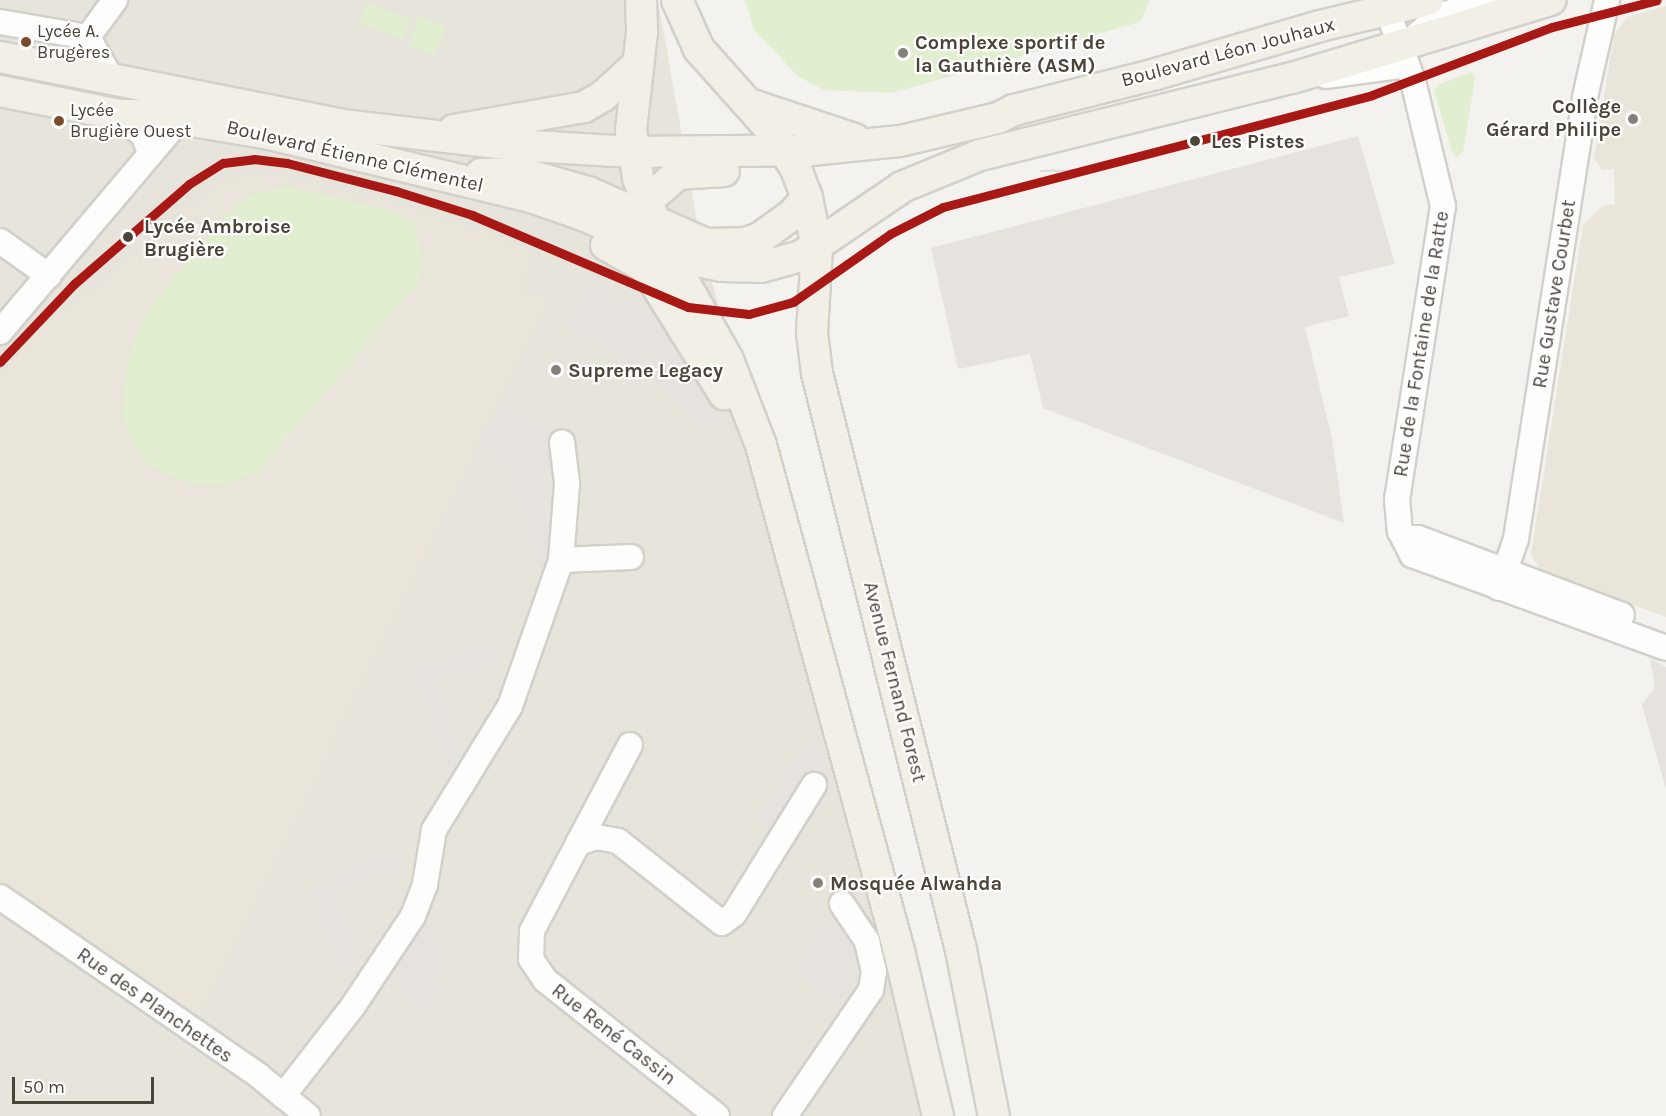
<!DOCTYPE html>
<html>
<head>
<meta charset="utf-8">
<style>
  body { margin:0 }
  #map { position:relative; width:1666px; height:1116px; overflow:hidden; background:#f4f2ee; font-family:Karla,sans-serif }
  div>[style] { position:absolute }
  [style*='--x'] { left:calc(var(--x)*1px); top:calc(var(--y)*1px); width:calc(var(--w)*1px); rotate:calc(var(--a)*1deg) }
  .residential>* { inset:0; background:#e7e4dc }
  .education>* { inset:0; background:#eae5da }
  .green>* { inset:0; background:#e1eecf }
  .parking>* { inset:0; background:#e6e3df }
  .roads { filter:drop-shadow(2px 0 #d2d0cb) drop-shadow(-2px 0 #d2d0cb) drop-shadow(0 2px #d2d0cb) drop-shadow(0 -2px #d2d0cb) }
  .minor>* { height:24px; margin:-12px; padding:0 12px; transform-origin:12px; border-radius:12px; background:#fdfdfc }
  .major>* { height:30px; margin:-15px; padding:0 15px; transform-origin:15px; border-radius:15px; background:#f2efe6 }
  .tram>* { height:1.5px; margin:-0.75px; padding:0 0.75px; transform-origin:0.75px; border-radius:0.75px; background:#dbdbda }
  .tram-1>* { height:9px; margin:-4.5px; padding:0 4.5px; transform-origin:4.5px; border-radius:4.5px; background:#a81815 }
  .dots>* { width:16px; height:16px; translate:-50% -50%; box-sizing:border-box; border:3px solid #fff; border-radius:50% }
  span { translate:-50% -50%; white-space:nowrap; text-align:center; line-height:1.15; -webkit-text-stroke:4.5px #fff; paint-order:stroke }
  .bus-label { font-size:18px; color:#4b4439 }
  .left { translate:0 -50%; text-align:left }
  .poi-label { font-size:20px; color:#4b4439; font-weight:700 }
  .right { translate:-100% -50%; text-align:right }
  .street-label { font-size:20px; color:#4b4439 }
  .stop-label { font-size:20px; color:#4b4439; font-weight:700 }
  .scale { position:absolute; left:12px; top:1077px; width:142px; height:27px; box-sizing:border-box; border:3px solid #4b4439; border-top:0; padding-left:8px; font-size:18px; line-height:21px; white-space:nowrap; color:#4b4439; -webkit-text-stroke:4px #fff; paint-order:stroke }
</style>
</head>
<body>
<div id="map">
  <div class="residential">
    <i style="clip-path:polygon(0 0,658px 0,699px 232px,840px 766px,921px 1116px,0 1116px)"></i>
  </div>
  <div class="education">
    <i style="clip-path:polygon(1666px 6px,1666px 617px,1540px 570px,1531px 554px,1583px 225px,1602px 206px,1615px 204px,1614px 169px,1602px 170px,1594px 158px,1614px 35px,1627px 17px)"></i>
    <i style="clip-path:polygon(274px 175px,389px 201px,538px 252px,519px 287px,548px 301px,198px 1020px,0 881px,0 379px,51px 318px,100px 285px,214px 186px,234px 178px)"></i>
  </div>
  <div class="green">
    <i style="clip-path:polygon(745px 0,1150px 0,1140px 22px,892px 93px,824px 90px,799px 77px,754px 30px)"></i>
    <i style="clip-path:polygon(367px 3px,411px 19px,403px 39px,359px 23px)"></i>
    <i style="clip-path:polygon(419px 16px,446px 27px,435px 55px,408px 45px)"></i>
    <i style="clip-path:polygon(1472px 72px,1475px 78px,1463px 152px,1457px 157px,1452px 152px,1434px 91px,1438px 85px)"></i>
    <i style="clip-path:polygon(284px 186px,391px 211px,402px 217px,414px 226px,419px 241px,423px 259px,420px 281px,258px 472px,219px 485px,193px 483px,169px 476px,143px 460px,125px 426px,123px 400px,129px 359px,138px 331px,151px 308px,222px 219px,249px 196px)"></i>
  </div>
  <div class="parking">
    <i style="clip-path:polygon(1358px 136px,1395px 264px,1339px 277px,1349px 316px,1305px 327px,1332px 438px,1344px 523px,1043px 408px,1030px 354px,958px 369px,931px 248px)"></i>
    <i style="clip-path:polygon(585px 283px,662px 319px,727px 422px,702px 430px,662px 386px,635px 372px,599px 344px,564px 327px)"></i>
    <i style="clip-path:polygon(499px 402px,559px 430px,562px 442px,559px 468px,540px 471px,546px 489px,538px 491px,552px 530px,549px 553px,546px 548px,549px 564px,540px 568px,506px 471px,499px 457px,477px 447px)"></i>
    <i style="clip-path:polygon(498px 640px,504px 660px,438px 683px,467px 764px,454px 781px,448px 773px,411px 669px)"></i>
    <i style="clip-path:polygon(1650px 658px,1666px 667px,1666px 789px,1642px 705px,1655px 687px)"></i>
    <i style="clip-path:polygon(813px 732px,833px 785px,794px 846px,756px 818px)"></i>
    <i style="clip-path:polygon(403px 848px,406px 855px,401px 868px,335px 892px,358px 957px,348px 971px,340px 974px,311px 890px,331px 883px,328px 872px)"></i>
    <i style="clip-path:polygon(830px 914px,857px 954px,855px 984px,839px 1005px,794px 969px)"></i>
    <i style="clip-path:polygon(430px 922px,447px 974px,434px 979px,446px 986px,430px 1015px,379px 978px,417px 927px)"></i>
  </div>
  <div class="roads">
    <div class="minor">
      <i style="--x:1387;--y:9;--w:77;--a:70.1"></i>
      <i style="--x:1413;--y:81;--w:129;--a:76.5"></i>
      <i style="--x:1443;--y:206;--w:297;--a:98.9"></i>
      <i style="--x:1397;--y:499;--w:32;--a:85"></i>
      <i style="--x:1400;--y:531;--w:27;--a:63"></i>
      <i style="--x:1412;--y:555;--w:270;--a:20.1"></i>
      <i style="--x:0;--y:22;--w:89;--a:9.7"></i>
      <i style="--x:1411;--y:40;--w:37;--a:-41"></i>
      <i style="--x:1439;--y:16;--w:52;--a:-17.7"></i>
      <i style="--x:1326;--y:76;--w:82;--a:-7.7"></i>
      <i style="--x:111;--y:78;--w:47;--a:-119.3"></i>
      <i style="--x:88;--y:37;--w:46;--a:-53.9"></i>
      <i style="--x:120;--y:115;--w:32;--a:41"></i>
      <i style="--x:144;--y:136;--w:18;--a:71"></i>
      <i style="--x:0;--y:241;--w:60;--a:35.5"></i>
      <i style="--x:0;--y:332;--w:294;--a:-49.8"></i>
      <i style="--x:1404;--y:538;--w:14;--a:0"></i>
      <i style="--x:1418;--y:538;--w:218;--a:20.7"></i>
      <i style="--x:561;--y:560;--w:70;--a:-2.5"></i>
      <i style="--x:1499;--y:588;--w:52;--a:-70.9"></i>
      <i style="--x:1516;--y:539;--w:447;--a:-81.1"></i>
      <i style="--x:1585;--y:97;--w:99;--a:-77.2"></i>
      <i style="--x:630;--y:745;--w:210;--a:117.8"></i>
      <i style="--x:532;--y:931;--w:28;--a:92"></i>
      <i style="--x:531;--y:959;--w:25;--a:56"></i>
      <i style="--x:545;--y:980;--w:219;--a:38.3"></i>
      <i style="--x:578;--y:843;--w:19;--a:-18"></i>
      <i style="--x:596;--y:837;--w:22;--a:10"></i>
      <i style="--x:618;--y:841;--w:132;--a:38.3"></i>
      <i style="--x:722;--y:923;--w:15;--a:-37"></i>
      <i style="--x:734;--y:914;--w:152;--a:-58.2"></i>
      <i style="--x:0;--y:897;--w:315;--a:34.6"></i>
      <i style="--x:259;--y:1076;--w:63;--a:39.2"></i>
      <i style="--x:283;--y:1096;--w:114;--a:-52.1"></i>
      <i style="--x:353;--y:1006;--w:108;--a:-56.3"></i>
      <i style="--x:413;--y:916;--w:34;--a:-69"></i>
      <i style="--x:425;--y:884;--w:55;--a:-80.5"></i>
      <i style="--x:434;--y:830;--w:145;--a:-58.5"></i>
      <i style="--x:510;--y:706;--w:155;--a:-70.7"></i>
      <i style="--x:561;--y:560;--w:77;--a:-85.5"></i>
      <i style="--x:567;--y:483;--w:41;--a:-97"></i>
      <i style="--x:785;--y:1116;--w:153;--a:-55.7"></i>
      <i style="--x:871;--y:990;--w:18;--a:-81"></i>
      <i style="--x:874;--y:972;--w:32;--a:-103"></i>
      <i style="--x:867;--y:941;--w:45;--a:-124"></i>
    </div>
    <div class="major">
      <i style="--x:641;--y:0;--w:32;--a:88"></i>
      <i style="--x:642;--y:32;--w:99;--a:96.4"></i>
      <i style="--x:631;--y:130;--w:49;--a:81.7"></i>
      <i style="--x:638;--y:178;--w:79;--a:68.6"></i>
      <i style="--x:667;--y:252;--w:124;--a:60.5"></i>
      <i style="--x:728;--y:360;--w:91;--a:68.8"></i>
      <i style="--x:761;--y:445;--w:524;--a:74.74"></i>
      <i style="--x:899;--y:951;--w:170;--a:76.7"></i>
      <i style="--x:677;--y:0;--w:54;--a:65.8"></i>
      <i style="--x:699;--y:49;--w:111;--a:48.3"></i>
      <i style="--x:773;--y:132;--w:44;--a:58.1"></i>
      <i style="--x:796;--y:169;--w:31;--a:69"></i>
      <i style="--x:807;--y:198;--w:51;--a:78.7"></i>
      <i style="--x:817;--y:248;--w:85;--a:93.4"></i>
      <i style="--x:812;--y:333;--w:40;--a:82.9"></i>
      <i style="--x:817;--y:373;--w:595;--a:75.99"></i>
      <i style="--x:961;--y:950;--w:169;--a:78.8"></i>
      <i style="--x:0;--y:57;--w:349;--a:11.2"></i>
      <i style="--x:342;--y:125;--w:173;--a:6.6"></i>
      <i style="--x:514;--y:145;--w:119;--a:3.4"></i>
      <i style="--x:633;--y:152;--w:178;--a:-0.6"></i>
      <i style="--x:811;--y:150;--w:89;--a:-5.8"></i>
      <i style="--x:900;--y:141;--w:101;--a:-13.2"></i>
      <i style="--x:998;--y:118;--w:18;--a:-27"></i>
      <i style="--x:1014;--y:110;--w:146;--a:-14.2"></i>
      <i style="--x:1156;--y:74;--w:171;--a:-16.3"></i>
      <i style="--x:1320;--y:26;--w:111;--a:-13.5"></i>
      <i style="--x:0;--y:91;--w:122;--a:11.3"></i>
      <i style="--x:120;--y:115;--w:37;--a:0"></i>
      <i style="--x:157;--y:115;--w:114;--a:9.6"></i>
      <i style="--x:269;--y:134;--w:269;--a:13.5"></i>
      <i style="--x:531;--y:197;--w:52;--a:19.1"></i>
      <i style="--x:580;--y:214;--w:115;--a:23"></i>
      <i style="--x:686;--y:259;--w:37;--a:11"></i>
      <i style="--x:722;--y:266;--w:39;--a:1"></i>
      <i style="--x:761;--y:267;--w:41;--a:-15.4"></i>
      <i style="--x:801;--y:256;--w:122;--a:-34.3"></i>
      <i style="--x:902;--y:187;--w:84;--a:-22.3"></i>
      <i style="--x:980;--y:155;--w:321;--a:-13.9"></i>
      <i style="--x:1292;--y:78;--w:270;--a:-16.8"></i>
      <i style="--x:752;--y:105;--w:108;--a:18.4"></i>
      <i style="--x:454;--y:130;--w:132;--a:-10"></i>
      <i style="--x:584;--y:107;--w:22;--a:-30"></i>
      <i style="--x:603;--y:96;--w:45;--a:-42.3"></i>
      <i style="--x:481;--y:174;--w:40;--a:-1.4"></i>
      <i style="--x:521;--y:173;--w:70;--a:15.8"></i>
      <i style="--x:588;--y:192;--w:129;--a:23.8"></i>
      <i style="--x:706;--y:244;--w:39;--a:-1"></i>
      <i style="--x:745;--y:243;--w:16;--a:-18"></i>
      <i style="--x:760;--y:238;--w:39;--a:-36"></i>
      <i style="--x:792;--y:215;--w:23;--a:-49"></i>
      <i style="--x:645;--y:202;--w:43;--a:-40.3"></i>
      <i style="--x:678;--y:174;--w:46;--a:-3.7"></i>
      <i style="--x:606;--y:245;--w:45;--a:29.4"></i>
      <i style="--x:645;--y:267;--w:150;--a:58.1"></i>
    </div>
  </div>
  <div class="tram">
    <i style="--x:1041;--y:171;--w:39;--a:-1"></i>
  </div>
  <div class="tram-1">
    <i style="--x:0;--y:362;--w:108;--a:-46.5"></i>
    <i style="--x:74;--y:284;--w:152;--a:-41"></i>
    <i style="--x:189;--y:184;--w:40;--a:-32"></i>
    <i style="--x:223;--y:163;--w:31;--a:-7"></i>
    <i style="--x:254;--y:159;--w:33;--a:7"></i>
    <i style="--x:287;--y:163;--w:113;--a:14.4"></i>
    <i style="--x:396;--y:191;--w:80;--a:17.5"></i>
    <i style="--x:472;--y:215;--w:235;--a:23.1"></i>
    <i style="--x:688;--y:307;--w:61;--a:6.5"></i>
    <i style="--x:749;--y:314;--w:46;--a:-15.3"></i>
    <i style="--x:793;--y:302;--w:118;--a:-35"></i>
    <i style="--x:890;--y:234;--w:59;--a:-27"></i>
    <i style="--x:943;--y:207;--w:443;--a:-14.6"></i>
    <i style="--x:1372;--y:95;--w:192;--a:-20.7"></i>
    <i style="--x:1552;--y:27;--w:108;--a:-14.4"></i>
  </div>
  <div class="dots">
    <i style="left:26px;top:42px;background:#7a4b2a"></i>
    <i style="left:903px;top:53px;background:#868178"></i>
    <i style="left:1633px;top:119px;background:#868178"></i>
    <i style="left:59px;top:121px;background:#7a4b2a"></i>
    <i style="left:1195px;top:141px;background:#4b4439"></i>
    <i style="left:128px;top:237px;background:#4b4439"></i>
    <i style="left:556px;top:370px;background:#868178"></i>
    <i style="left:818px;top:883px;background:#868178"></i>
  </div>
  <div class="bus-label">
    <span class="left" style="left:37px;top:42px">Lycée A.<br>Brugères</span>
    <span class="left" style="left:70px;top:121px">Lycée<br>Brugière Ouest</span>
  </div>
  <div class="poi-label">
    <span class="left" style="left:915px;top:54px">Complexe sportif de<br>la Gauthière (ASM)</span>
    <span class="right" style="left:1621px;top:118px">Collège<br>Gérard Philipe</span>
    <span class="left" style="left:568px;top:370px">Supreme Legacy</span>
    <span class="left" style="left:830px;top:883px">Mosquée Alwahda</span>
  </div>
  <div class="street-label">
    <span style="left:1228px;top:52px;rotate:-15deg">Boulevard Léon Jouhaux</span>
    <span style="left:355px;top:156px;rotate:13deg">Boulevard Étienne Clémentel</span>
    <span style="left:1554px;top:294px;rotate:-81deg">Rue Gustave Courbet</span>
    <span style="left:1421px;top:344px;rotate:-81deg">Rue de la Fontaine de la Ratte</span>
    <span style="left:895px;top:682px;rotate:76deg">Avenue Fernand Forest</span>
    <span style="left:155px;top:1005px;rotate:35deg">Rue des Planchettes</span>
    <span style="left:614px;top:1034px;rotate:38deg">Rue René Cassin</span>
  </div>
  <div class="stop-label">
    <span class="left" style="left:1211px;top:141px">Les Pistes</span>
    <span class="left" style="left:144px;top:238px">Lycée Ambroise<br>Brugière</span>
  </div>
  <div class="scale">50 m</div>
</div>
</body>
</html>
